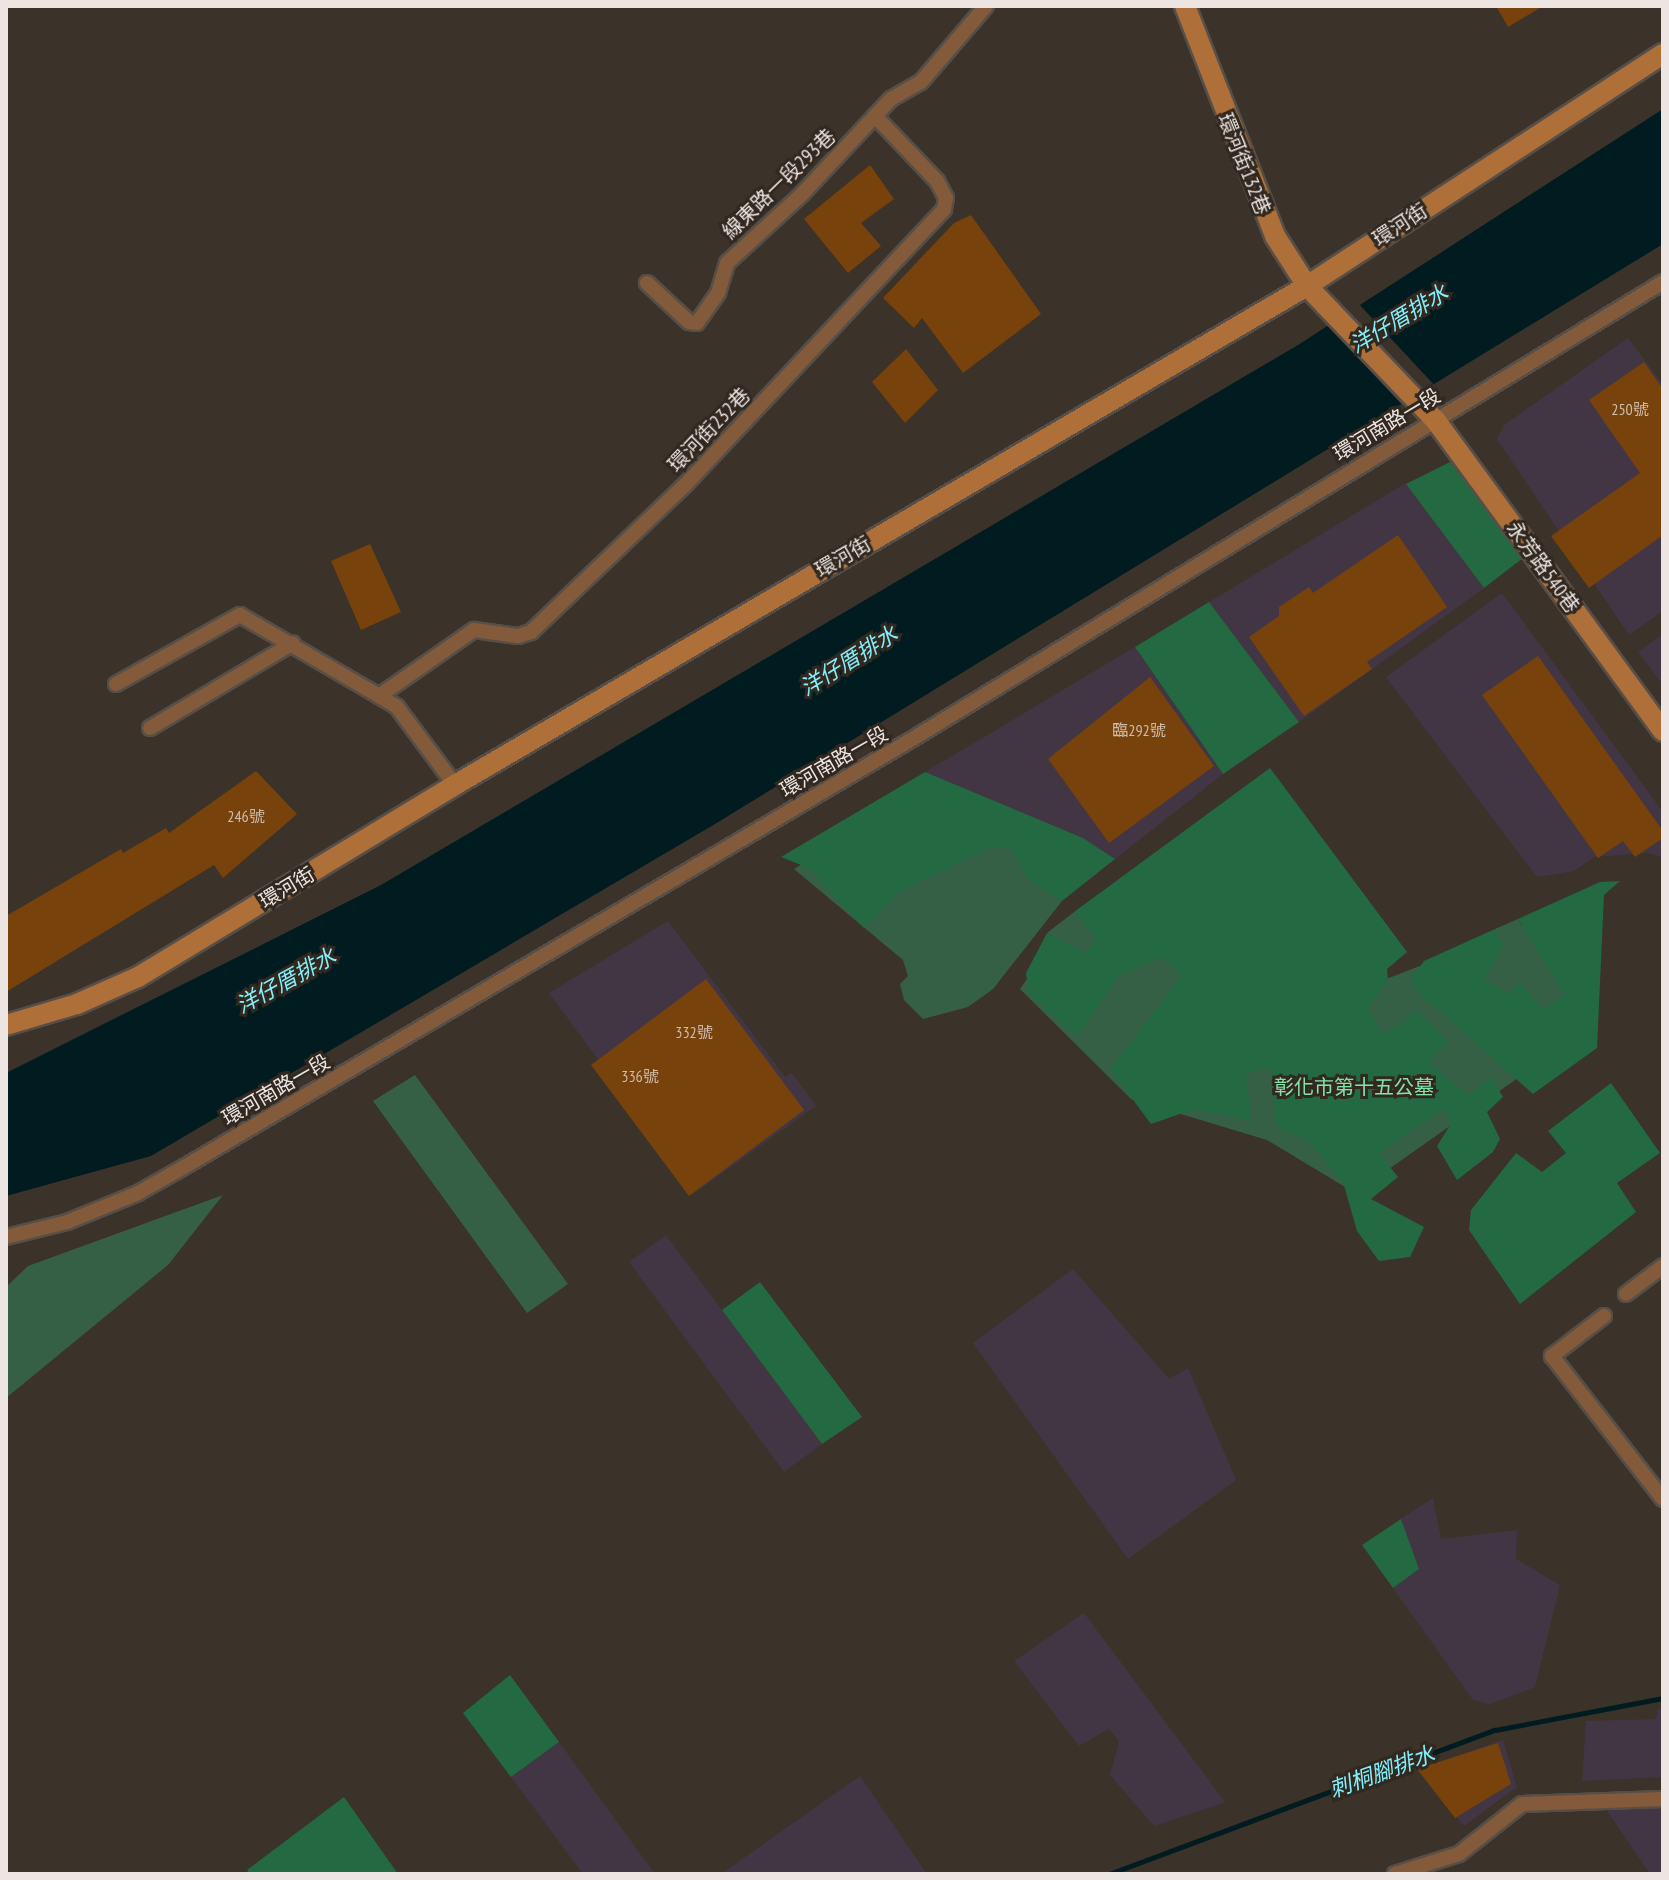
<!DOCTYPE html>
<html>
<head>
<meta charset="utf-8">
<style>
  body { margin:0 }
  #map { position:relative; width:1669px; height:1880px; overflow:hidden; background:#3b322a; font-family:"PT Sans Narrow","Noto Sans TC",sans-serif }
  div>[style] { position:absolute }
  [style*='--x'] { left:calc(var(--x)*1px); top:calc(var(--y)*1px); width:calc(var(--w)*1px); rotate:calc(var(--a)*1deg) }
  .industrial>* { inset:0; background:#433644 }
  .green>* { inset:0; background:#366045 }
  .forest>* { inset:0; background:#236a42 }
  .water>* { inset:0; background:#001c20 }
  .pier>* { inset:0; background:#3b322a }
  .stream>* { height:5px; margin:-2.5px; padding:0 2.5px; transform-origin:2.5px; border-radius:2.5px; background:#001c20 }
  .building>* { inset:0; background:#77420c }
  .roads { filter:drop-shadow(2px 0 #574f47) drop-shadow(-2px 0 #574f47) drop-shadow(0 2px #574f47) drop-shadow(0 -2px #574f47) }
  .street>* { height:14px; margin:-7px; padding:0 7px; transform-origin:7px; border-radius:7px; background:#835b3b }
  .secondary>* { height:20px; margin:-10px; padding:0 10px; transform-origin:10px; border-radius:10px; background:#ae6f39 }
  span { translate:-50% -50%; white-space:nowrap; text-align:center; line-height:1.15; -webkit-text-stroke:6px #312820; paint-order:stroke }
  .number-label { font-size:16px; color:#cfbcac }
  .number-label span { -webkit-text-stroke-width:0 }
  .street-label { font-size:20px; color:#ece5e1 }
  .park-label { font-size:20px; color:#83e3a6 }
  .water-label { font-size:22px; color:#84effc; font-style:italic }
  .frame { position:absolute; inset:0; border:8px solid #ece5e1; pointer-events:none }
</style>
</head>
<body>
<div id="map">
  <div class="industrial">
    <i style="clip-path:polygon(1628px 338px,1663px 384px,1663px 611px,1629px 635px,1497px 439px,1504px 425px)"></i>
    <i style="clip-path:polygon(1406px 483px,1484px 588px,1299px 722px,1209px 602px)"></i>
    <i style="clip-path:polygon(1502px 593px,1663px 812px,1663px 857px,1647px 853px,1594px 857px,1574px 871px,1537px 877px,1386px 677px)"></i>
    <i style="clip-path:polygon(1663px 634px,1663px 685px,1638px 652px)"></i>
    <i style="clip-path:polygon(1135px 647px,1223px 774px,1115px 859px,1083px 838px,925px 772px)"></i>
    <i style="clip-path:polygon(668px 921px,785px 1077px,792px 1073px,816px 1106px,696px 1192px,549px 993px)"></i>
    <i style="clip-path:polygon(666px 1235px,822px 1444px,784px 1472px,629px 1262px)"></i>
    <i style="clip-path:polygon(1073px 1269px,1169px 1379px,1188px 1368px,1236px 1480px,1128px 1559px,973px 1343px)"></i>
    <i style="clip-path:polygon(1433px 1498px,1441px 1539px,1517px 1530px,1516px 1559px,1560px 1585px,1535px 1687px,1490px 1704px,1473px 1700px,1393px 1588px,1419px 1569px,1401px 1519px)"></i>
    <i style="clip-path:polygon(1084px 1613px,1225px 1802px,1154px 1826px,1110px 1775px,1119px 1741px,1109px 1729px,1079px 1746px,1014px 1661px)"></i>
    <i style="clip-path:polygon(1658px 1709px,1663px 1709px,1663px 1777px,1582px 1781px,1586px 1721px,1656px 1719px)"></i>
    <i style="clip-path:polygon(1503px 1740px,1517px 1787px,1464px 1826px,1418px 1769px)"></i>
    <i style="clip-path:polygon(559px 1742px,655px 1874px,583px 1874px,511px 1777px)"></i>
    <i style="clip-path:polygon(860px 1776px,927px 1874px,721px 1874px)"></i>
    <i style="clip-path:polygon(1663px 1797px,1663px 1874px,1650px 1874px,1599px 1799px)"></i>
  </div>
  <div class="green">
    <i style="clip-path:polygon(926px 787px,1088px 866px,1056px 897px,1062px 901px,993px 989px,968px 1007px,923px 1019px,904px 1000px,900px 984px,908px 976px,903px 960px,794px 869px)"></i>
    <i style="clip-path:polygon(1585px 902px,1573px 1039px,1355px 1193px,1267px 1140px,1131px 1099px,1020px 989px,1056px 938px,1047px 933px,1074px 912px,1309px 1009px,1497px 936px,1495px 929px,1518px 919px,1522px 926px)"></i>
    <i style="clip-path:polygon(415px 1075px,568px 1284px,527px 1313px,373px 1101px)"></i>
    <i style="clip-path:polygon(223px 1195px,168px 1265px,6px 1398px,6px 1287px,28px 1266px)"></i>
  </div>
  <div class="forest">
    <i style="clip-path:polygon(1456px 459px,1527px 555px,1484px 588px,1406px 484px)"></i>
    <i style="clip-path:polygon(1209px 602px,1299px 722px,1223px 774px,1135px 647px)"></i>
    <i style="clip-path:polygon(1270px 768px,1407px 952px,1387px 969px,1388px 980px,1368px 1008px,1382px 1033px,1402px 1025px,1416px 1010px,1449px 1042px,1428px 1062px,1469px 1095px,1491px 1077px,1503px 1097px,1487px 1112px,1500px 1139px,1493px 1152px,1457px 1180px,1437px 1146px,1452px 1122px,1443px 1109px,1379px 1153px,1398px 1177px,1371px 1199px,1424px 1227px,1410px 1257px,1379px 1261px,1357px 1231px,1343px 1182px,1308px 1141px,1277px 1127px,1270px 1067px,1246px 1074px,1251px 1121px,1194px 1109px,1151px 1124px,1110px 1069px,1182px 976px,1162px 957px,1118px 976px,1078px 1037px,1029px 994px,1026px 973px,1047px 933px,1086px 953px,1097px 939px,1074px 912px)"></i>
    <i style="clip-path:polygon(925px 772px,1083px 838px,1115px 859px,1062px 901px,1029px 880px,1013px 850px,994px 846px,899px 892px,864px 928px,809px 868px,781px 857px)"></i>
    <i style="clip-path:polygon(1620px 881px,1604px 895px,1597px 1048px,1533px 1094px,1415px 989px,1411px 979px,1424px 961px,1495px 929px,1503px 947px,1484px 978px,1507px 994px,1520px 983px,1543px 1008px,1565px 996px,1518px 919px,1600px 882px)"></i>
    <i style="clip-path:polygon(1611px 1083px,1660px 1153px,1617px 1183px,1636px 1212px,1520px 1304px,1469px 1230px,1471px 1210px,1516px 1153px,1542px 1172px,1566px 1153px,1548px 1131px)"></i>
    <i style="clip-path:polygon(760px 1282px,862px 1417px,822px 1444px,722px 1310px)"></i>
    <i style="clip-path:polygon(1401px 1519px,1419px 1569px,1393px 1588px,1362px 1545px)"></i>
    <i style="clip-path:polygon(510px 1675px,559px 1742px,511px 1777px,463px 1713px)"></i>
    <i style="clip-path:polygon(344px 1797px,398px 1874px,250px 1874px,247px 1870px)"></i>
  </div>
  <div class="water">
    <i style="clip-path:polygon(1663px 109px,1663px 244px,715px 824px,151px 1156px,6px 1196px,6px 1073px,381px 885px,1298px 345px)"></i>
  </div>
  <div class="pier">
    <i style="clip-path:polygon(1357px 302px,1437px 388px,1405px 408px,1325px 322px)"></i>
  </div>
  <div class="stream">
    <i style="--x:1109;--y:1874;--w:412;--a:-20.5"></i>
    <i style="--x:1495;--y:1730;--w:171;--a:-10.8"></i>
  </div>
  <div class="building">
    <i style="clip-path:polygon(1496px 6px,1543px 6px,1508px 27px)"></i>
    <i style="clip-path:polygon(870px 165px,894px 199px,861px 223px,881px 246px,848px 273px,804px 219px)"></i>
    <i style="clip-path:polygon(971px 215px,1041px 314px,963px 373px,922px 318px,914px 328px,883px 298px,954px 223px)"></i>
    <i style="clip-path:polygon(906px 349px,938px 390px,905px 423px,872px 382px)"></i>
    <i style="clip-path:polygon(1644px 362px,1663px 389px,1663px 535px,1589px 588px,1551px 536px,1640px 473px,1589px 400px)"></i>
    <i style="clip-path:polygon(1398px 535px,1447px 607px,1367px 662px,1372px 669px,1304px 716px,1249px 637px,1279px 616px,1279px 607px,1309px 587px,1313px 593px)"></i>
    <i style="clip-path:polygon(370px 544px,401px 612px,361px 630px,331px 561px)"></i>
    <i style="clip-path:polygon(1538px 656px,1663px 831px,1663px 838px,1635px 857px,1623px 841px,1598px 858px,1482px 695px)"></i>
    <i style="clip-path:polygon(1150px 677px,1214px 766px,1109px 843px,1048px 759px)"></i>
    <i style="clip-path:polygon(256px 771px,297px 814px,223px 878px,214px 865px,6px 992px,6px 916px,121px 849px,123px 853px,166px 828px,169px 833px)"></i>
    <i style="clip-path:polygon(706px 979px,804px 1110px,689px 1196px,591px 1065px)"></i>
    <i style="clip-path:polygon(1498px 1743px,1511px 1784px,1455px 1818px,1417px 1769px)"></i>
  </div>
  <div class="roads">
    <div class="street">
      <i style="--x:647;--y:283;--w:57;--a:42.9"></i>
      <i style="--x:689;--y:322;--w:8;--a:7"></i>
      <i style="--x:697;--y:323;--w:37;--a:-55"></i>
      <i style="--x:718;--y:293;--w:31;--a:-73"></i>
      <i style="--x:727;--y:263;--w:103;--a:-42.6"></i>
      <i style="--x:803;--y:193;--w:129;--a:-46.9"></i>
      <i style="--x:891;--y:99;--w:34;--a:-30"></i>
      <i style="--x:921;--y:82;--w:100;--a:-49.5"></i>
      <i style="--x:116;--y:684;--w:142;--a:-29.1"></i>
      <i style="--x:240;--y:615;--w:161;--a:30.2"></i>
      <i style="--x:379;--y:696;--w:116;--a:-34.8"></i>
      <i style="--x:474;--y:630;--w:44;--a:7.8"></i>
      <i style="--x:518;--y:636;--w:14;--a:-17"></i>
      <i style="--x:531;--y:632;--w:214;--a:-43.7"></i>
      <i style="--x:686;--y:484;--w:377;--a:-46.8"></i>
      <i style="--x:944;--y:209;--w:11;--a:-80"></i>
      <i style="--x:946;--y:198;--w:19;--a:-118"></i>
      <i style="--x:937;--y:181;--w:90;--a:-133.6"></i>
      <i style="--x:379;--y:696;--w:21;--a:31"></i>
      <i style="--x:397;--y:707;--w:97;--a:53.4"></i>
      <i style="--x:150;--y:728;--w:166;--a:-30.7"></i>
      <i style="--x:6;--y:1237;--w:63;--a:-13.8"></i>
      <i style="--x:67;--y:1222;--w:77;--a:-22.2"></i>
      <i style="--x:138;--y:1193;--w:53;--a:-29.5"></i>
      <i style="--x:184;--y:1167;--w:847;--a:-30.44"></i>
      <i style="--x:914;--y:738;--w:877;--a:-31.33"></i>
      <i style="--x:1626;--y:1294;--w:46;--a:-37.1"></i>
      <i style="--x:1604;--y:1316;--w:66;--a:142.4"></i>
      <i style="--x:1552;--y:1356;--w:181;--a:52.2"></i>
      <i style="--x:1395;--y:1874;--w:67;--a:-17.4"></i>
      <i style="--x:1459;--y:1854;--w:80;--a:-38.4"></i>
      <i style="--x:1522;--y:1804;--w:141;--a:-2"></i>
    </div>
    <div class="secondary">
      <i style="--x:1185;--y:6;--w:247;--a:68.6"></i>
      <i style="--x:1275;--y:236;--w:59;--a:57.4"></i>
      <i style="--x:1307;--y:286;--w:187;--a:46.3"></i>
      <i style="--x:1436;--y:421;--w:384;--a:53.8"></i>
      <i style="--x:6;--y:1025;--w:74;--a:-16.5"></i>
      <i style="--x:77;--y:1004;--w:67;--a:-23.9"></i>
      <i style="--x:138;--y:977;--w:371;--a:-31.2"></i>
      <i style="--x:455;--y:785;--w:987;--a:-30.36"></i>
      <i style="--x:1307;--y:286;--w:425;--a:-33.1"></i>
    </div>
  </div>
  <div class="number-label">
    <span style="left:1630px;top:409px">250號</span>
    <span style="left:1139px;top:730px">臨292號</span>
    <span style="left:246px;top:816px">246號</span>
    <span style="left:694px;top:1032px">332號</span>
    <span style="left:640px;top:1076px">336號</span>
  </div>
  <div class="street-label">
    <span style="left:1244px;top:164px;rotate:68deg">環河街132巷</span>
    <span style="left:779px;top:184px;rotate:-44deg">線東路一段293巷</span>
    <span style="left:1400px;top:225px;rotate:-33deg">環河街</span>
    <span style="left:1387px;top:425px;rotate:-31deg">環河南路一段</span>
    <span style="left:709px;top:430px;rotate:-46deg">環河街232巷</span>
    <span style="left:843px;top:557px;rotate:-30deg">環河街</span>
    <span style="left:1543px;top:567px;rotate:54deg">永芳路540巷</span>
    <span style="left:834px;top:762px;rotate:-30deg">環河南路一段</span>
    <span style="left:287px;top:888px;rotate:-31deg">環河街</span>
    <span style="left:276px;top:1090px;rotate:-30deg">環河南路一段</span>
  </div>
  <div class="park-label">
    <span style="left:1354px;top:1087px">彰化市第十五公墓</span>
  </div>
  <div class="water-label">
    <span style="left:1399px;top:319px;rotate:-31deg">洋仔厝排水</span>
    <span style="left:849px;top:661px;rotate:-32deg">洋仔厝排水</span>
    <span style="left:286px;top:981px;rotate:-29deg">洋仔厝排水</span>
    <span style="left:1382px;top:1772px;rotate:-20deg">刺桐腳排水</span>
  </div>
  <div class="frame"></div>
</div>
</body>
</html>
